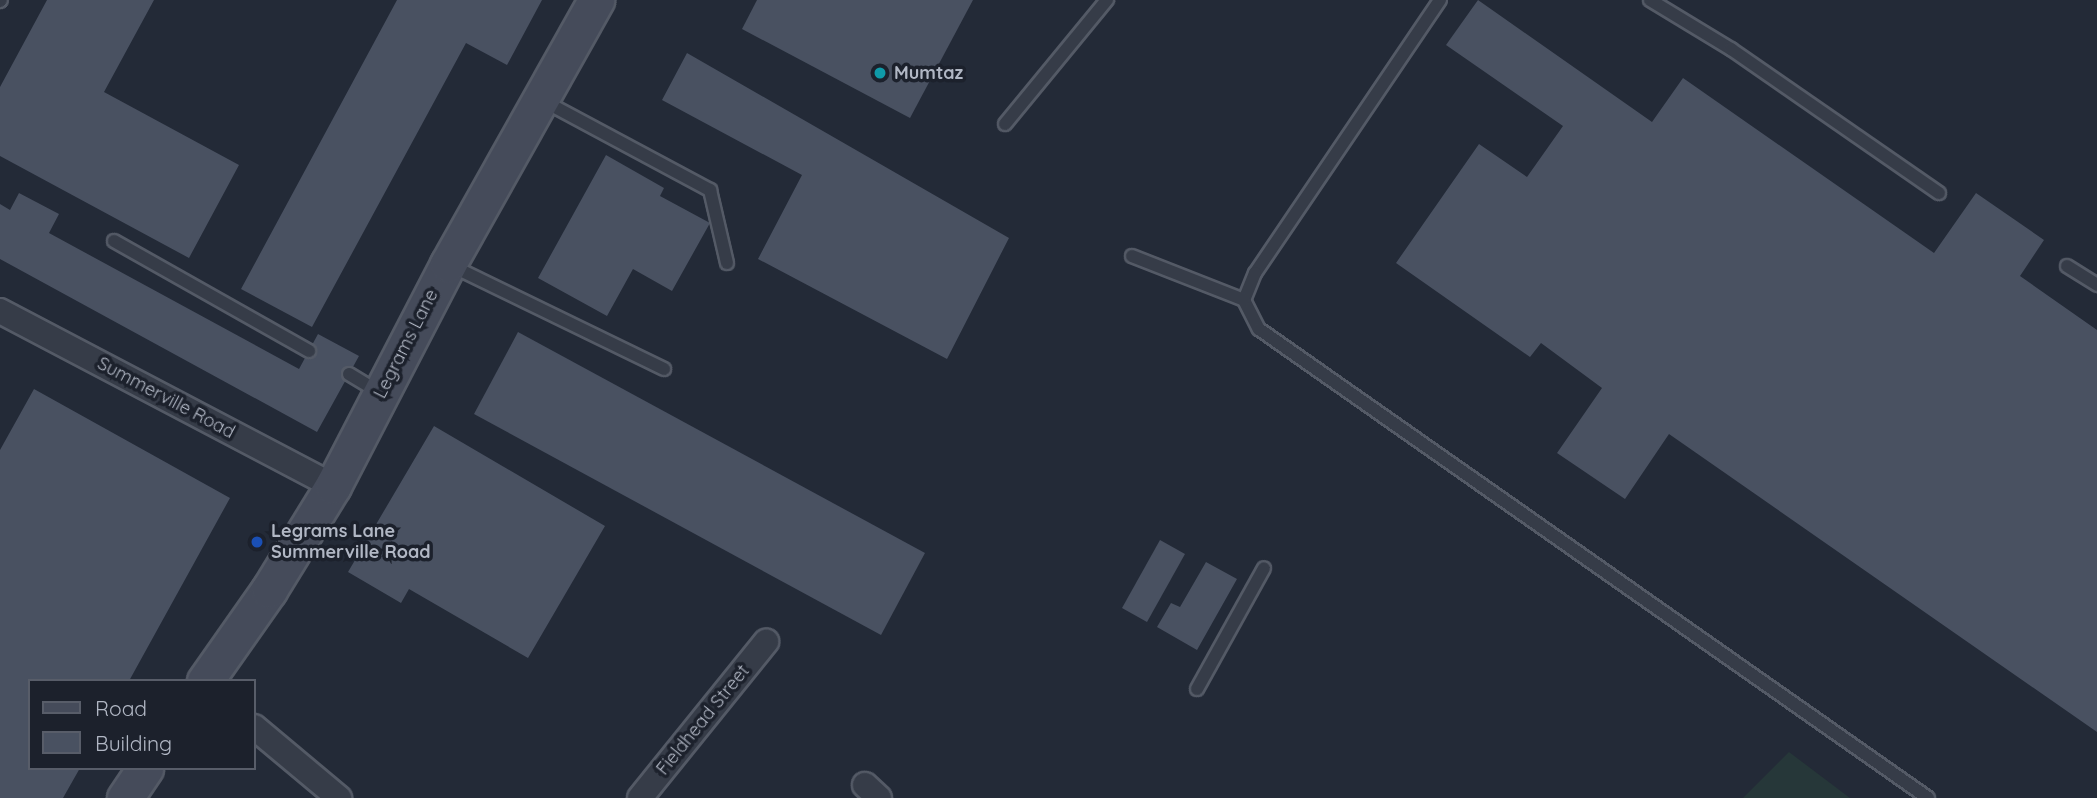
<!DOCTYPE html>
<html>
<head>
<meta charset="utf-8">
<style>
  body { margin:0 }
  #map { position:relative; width:2097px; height:798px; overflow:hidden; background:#232a37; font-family:Quicksand,sans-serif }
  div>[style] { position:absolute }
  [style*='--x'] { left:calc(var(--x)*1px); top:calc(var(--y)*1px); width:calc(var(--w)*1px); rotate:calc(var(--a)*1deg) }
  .green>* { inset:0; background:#263739 }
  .building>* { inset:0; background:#495161 }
  .roads { filter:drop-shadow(2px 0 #545a66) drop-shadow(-2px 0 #545a66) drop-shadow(0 2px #545a66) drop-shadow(0 -2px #545a66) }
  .lane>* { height:12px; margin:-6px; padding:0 6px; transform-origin:6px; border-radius:6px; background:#363c48 }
  .street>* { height:24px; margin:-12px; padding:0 12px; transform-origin:12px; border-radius:12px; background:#363c48 }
  .secondary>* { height:35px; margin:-17.5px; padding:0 17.5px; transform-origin:17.5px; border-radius:17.5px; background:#454b5a }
  .dots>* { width:19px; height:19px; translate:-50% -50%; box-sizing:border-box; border:4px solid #1c212c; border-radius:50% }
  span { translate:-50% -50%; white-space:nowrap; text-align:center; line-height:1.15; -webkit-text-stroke:7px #1c212c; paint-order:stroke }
  .poi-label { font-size:18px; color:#b1b7c4; font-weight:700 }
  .left { translate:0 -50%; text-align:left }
  .street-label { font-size:18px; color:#b1b7c4 }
  .legend { position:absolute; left:28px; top:679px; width:228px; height:91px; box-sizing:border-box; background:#1c212c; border:2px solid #585d69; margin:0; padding:9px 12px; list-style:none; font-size:21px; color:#b1b7c4 }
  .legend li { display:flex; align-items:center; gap:14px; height:35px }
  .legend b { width:35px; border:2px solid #585d69 }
</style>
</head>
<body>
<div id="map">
  <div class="green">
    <i style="clip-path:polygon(1789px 752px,1850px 798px,1743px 798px)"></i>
  </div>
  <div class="building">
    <i style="clip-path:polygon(47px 0,154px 0,104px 92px,239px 165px,189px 258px,0 156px,0 87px)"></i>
    <i style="clip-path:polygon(397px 0,542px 0,507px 65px,466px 43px,312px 327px,241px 289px)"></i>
    <i style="clip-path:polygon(757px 0,973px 0,910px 118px,742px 29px)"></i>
    <i style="clip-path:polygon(1478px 0,1652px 122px,1683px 78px,1934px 253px,1976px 193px,2044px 240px,2020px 276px,2097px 330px,2097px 732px,1669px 434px,1625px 499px,1557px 453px,1602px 388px,1541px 343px,1530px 357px,1396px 263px,1479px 144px,1527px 177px,1563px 126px,1446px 45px)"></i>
    <i style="clip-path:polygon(687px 53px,1009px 238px,947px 359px,758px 259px,802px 175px,662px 100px)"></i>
    <i style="clip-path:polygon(606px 155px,664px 188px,660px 196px,710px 223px,672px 291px,633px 269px,607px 316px,538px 278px)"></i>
    <i style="clip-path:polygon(19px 193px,59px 214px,49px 233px,299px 369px,318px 334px,359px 356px,317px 432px,0 259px,0 204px,10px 210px)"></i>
    <i style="clip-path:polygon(518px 332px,925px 553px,881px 635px,474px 414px)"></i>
    <i style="clip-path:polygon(34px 389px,230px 498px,129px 681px,30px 681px,30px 768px,80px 768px,63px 798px,0 798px,0 450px)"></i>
    <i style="clip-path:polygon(434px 426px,605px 526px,528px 658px,409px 589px,401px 603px,348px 572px)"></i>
    <i style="clip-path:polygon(1160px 540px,1185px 554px,1147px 622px,1122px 608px)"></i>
    <i style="clip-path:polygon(1206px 562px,1237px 579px,1197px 650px,1157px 627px,1171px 603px,1180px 607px)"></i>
  </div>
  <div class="roads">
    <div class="lane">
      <i style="--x:1440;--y:0;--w:330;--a:124.1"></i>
      <i style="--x:1255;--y:273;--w:29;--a:112"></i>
      <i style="--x:1244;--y:300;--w:33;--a:63"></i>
      <i style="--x:1259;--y:329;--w:817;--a:35.03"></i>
      <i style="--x:1650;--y:0;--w:95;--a:31.2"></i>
      <i style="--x:1731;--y:49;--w:253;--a:34.7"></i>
      <i style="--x:0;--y:1;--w:1;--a:-45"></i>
      <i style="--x:542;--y:100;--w:191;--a:28.2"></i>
      <i style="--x:710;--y:190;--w:75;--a:76.9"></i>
      <i style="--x:1005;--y:124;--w:161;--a:-50.6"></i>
      <i style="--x:114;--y:241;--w:224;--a:29.4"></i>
      <i style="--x:1132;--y:256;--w:120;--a:21.4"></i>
      <i style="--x:450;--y:265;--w:238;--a:25.9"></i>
      <i style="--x:2067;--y:266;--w:36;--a:32"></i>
      <i style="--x:349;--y:374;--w:35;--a:31"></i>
      <i style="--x:1197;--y:689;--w:138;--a:-61"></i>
    </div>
    <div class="street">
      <i style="--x:0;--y:311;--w:376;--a:27.7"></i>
      <i style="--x:254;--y:727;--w:111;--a:39.9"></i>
      <i style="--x:865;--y:785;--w:19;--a:43"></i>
      <i style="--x:640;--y:798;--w:201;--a:-51.1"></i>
    </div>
    <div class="secondary">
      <i style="--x:205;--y:681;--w:111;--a:-54.9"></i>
      <i style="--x:269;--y:590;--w:122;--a:-58.4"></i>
      <i style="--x:333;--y:486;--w:250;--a:-62.6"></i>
      <i style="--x:448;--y:264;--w:303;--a:-60.7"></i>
      <i style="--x:125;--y:798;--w:36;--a:-56"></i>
    </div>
  </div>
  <div class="dots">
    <i style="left:880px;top:73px;background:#0f9aa8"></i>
    <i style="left:257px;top:542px;background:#1a4fb4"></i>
  </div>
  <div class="poi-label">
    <span class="left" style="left:894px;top:73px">Mumtaz</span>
    <span class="left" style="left:271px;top:542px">Legrams Lane<br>Summerville Road</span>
  </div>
  <div class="street-label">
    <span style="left:406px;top:344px;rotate:-63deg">Legrams Lane</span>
    <span style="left:166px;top:398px;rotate:28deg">Summerville Road</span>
    <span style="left:703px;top:720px;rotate:-51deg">Fieldhead Street</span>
  </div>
  <ul class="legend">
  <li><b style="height:9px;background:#454b5a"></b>Road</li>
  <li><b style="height:19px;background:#495161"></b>Building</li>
  </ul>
</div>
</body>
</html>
